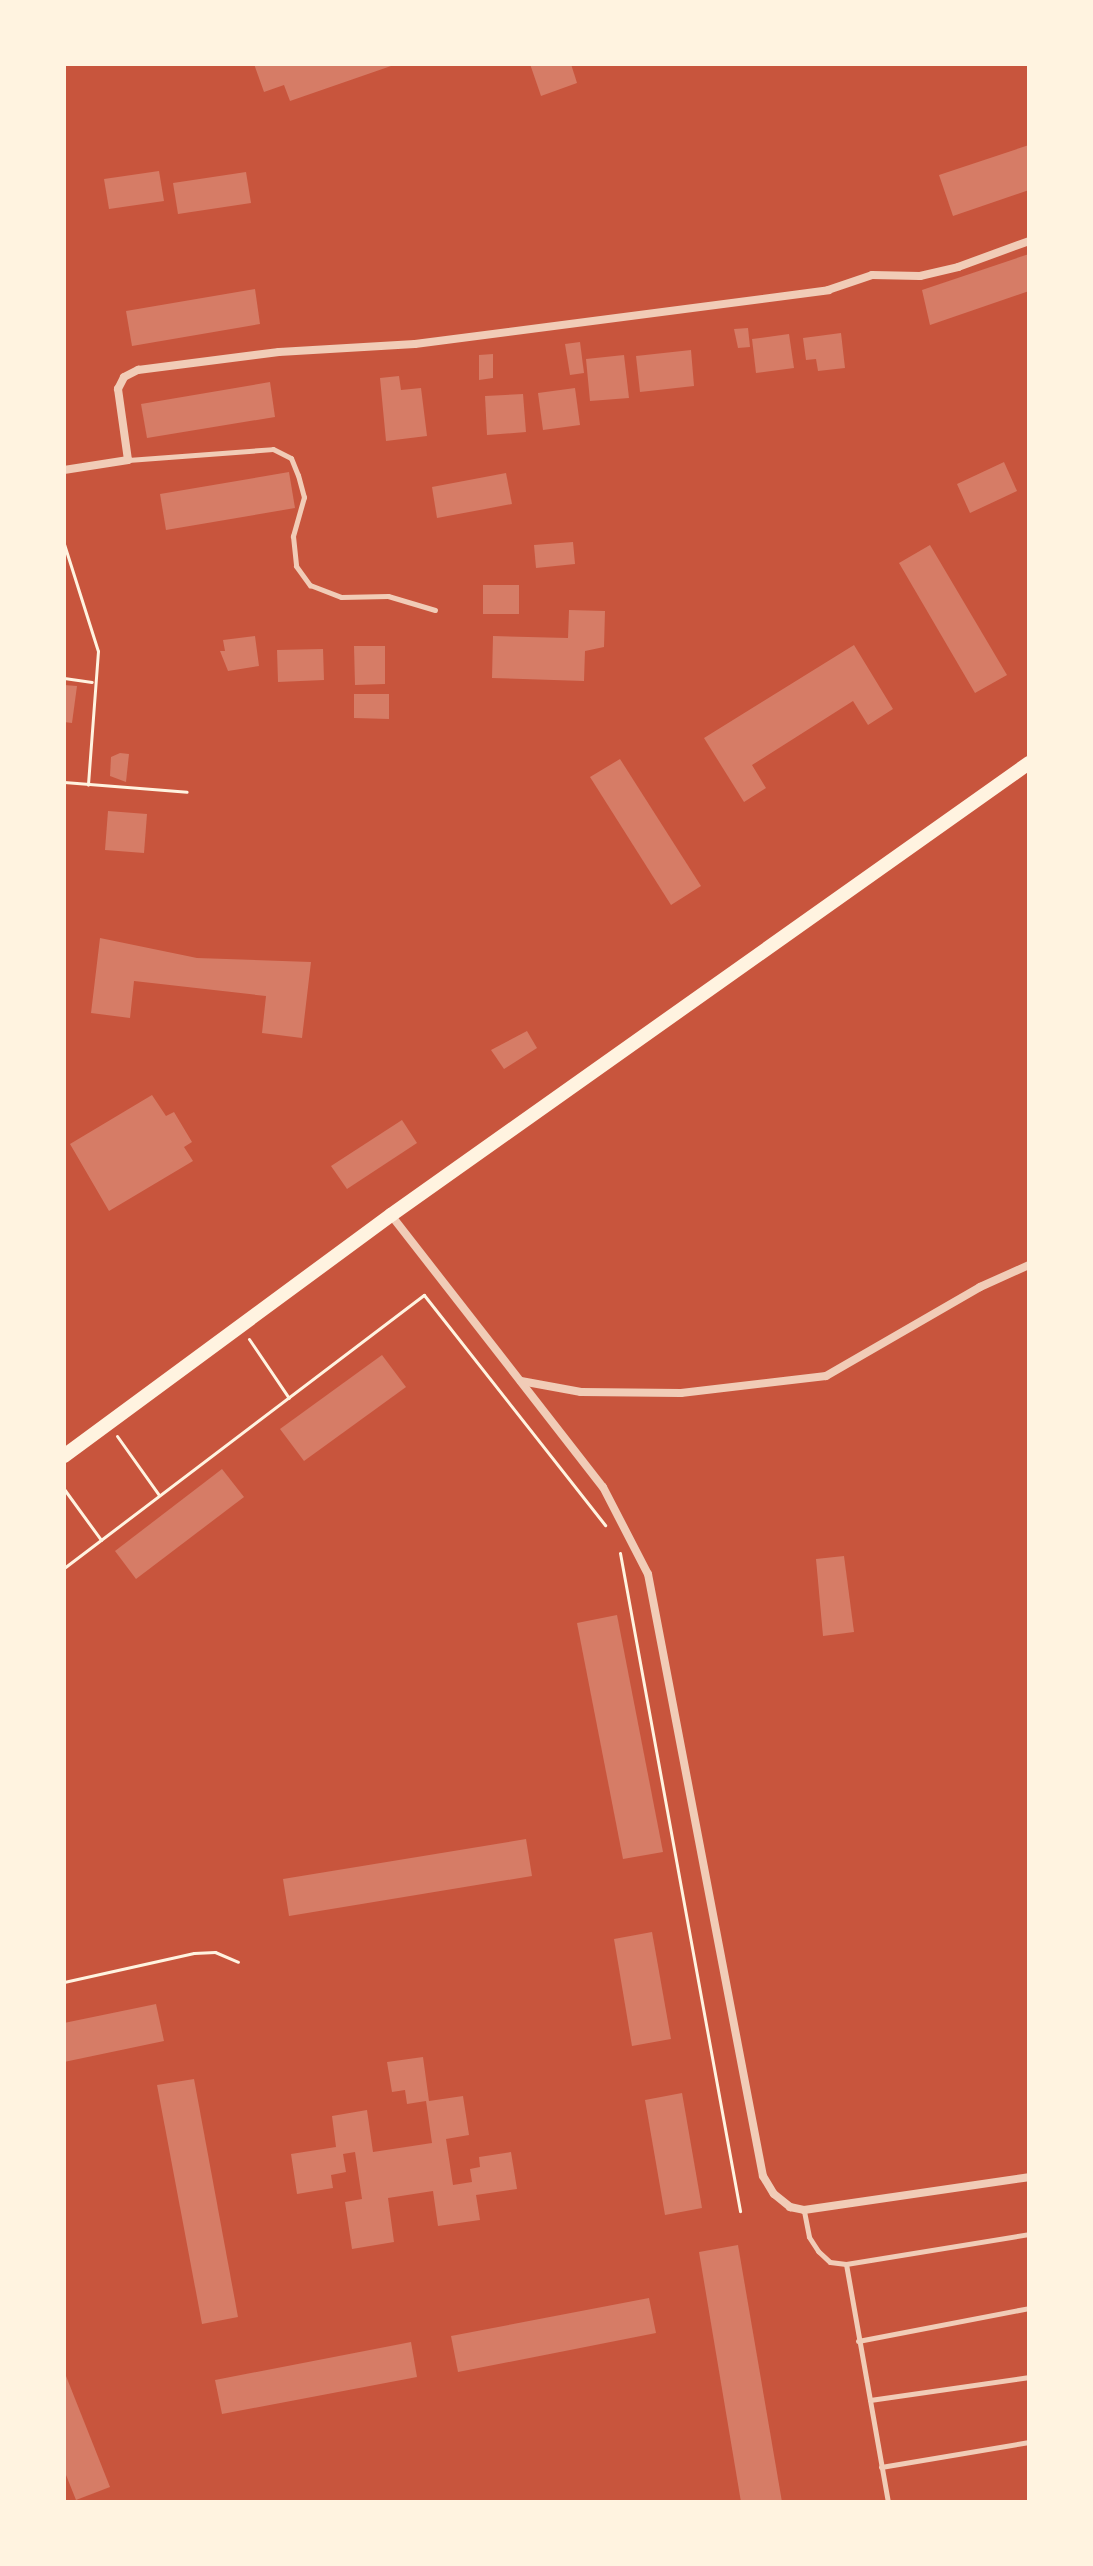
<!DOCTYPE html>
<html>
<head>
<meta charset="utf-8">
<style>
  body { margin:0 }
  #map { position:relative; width:1093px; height:2566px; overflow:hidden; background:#c8553d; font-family:"Roboto Condensed",sans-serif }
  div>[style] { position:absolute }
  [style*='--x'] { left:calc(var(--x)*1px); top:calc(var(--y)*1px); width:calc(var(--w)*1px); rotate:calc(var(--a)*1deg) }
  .building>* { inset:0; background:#d67c66 }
  .path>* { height:3px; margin:-1.5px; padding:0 1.5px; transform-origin:1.5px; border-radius:1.5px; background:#fff3e0 }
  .service>* { height:5px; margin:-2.5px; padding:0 2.5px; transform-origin:2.5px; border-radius:2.5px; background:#f1ccb7 }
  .minor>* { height:8px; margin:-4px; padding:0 4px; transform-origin:4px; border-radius:4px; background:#f1ccb7 }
  .secondary>* { height:14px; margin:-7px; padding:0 7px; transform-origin:7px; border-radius:7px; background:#fff3e0 }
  span { translate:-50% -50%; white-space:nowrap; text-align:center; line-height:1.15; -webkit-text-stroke:6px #fff3e0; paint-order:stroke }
  .frame { position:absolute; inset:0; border:66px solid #fff3e0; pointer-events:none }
</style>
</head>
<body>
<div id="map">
  <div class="building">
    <i style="clip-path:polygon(254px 64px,390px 64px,391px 66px,290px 101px,284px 85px,264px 92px)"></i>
    <i style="clip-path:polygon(530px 64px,571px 64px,577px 83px,541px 96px)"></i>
    <i style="clip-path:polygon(1029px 145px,1029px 190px,953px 216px,939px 175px)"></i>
    <i style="clip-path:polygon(159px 171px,164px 201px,109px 209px,104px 179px)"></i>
    <i style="clip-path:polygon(246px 172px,251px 203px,178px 214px,173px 183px)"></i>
    <i style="clip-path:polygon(1029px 254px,1029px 291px,930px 325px,922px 290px)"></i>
    <i style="clip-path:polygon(255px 289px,260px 324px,132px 346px,126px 311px)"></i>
    <i style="clip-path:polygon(748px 328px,750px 347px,738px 348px,734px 329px)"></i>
    <i style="clip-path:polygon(841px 333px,845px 368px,818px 371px,816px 359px,806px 360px,803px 338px)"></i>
    <i style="clip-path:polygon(789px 334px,794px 368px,756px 373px,752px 339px)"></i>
    <i style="clip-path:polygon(580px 342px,584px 373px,570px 375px,565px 344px)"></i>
    <i style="clip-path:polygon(691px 350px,694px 386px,640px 392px,636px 356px)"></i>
    <i style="clip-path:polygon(493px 354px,493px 378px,479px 380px,479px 355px)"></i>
    <i style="clip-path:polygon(624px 355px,629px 398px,590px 401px,586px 359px)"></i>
    <i style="clip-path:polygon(399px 376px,401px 390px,421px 388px,427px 436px,386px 441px,380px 378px)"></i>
    <i style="clip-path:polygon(270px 382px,275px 417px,147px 438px,141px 404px)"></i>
    <i style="clip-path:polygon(575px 388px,580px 425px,543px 430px,538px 393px)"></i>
    <i style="clip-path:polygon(523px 394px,526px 432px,487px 435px,485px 396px)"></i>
    <i style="clip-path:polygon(1004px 462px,1017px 491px,970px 513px,957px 484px)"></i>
    <i style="clip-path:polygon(289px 472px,295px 508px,166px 530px,160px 494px)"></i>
    <i style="clip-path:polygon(506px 473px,512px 504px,437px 518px,432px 487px)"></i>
    <i style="clip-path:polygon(573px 542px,575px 564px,536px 568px,534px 545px)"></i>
    <i style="clip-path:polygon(930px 545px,1007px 675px,975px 693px,899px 563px)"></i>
    <i style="clip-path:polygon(483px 585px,519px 585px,519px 614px,483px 614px)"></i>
    <i style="clip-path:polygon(569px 610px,605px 611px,604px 647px,585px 651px,584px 681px,492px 678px,493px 636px,568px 638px)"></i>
    <i style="clip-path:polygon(255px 636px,259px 666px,228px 671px,220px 651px,225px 651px,223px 640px)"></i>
    <i style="clip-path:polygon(854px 645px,893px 709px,868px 725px,853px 701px,752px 765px,766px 788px,744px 802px,704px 738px)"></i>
    <i style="clip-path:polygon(354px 646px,385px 646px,385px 684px,355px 685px)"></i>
    <i style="clip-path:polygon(323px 649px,324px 680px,278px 682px,277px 650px)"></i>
    <i style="clip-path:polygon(64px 685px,77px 686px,72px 723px,64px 722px)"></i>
    <i style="clip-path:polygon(354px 694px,389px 694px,389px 719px,354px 718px)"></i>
    <i style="clip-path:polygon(120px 753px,129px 754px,126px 782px,110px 776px,111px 757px)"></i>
    <i style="clip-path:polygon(620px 759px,701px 886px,671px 905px,590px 777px)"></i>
    <i style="clip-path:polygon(108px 811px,147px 814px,144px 853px,105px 850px)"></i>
    <i style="clip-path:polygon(100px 938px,197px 958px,311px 962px,302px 1038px,262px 1033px,266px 996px,134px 981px,130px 1018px,91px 1013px)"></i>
    <i style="clip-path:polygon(527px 1031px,537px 1048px,504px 1069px,491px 1050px)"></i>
    <i style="clip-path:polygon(152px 1095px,166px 1116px,174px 1112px,192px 1142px,184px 1147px,193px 1161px,109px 1211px,70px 1144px)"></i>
    <i style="clip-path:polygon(402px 1120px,417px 1143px,347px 1189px,331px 1166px)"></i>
    <i style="clip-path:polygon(382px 1355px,406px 1387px,304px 1461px,280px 1429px)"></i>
    <i style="clip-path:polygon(222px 1469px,244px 1497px,136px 1579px,115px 1551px)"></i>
    <i style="clip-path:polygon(844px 1556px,854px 1632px,823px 1636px,816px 1559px)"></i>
    <i style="clip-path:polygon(617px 1615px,663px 1852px,623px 1859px,577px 1623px)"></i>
    <i style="clip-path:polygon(526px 1839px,532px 1876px,289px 1916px,283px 1879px)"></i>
    <i style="clip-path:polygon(652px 1932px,671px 2039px,632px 2046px,614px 1939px)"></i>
    <i style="clip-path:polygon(156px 2004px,164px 2041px,64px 2062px,64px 2023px)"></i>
    <i style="clip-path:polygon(423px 2057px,429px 2101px,463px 2096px,469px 2135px,446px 2139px,453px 2185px,472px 2182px,470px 2169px,480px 2167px,479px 2157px,511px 2152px,517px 2189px,476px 2195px,480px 2220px,438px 2226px,433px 2191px,388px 2198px,394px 2242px,352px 2249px,345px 2202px,362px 2199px,355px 2152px,343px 2154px,346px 2172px,331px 2175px,333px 2188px,297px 2194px,291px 2154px,336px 2147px,332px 2116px,367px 2110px,373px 2152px,432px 2143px,426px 2101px,407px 2104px,405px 2090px,392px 2092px,387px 2062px)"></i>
    <i style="clip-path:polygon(194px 2079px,238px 2317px,202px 2324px,157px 2085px)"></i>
    <i style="clip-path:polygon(682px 2093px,702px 2208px,665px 2215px,645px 2100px)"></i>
    <i style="clip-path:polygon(738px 2245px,782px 2502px,741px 2502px,699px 2252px)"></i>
    <i style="clip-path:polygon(649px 2298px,656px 2333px,458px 2372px,451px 2336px)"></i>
    <i style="clip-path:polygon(411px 2342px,417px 2377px,222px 2414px,215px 2380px)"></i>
    <i style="clip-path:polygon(64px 2371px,110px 2487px,76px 2500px,64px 2470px)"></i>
  </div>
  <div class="path">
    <i style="--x:64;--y:544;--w:112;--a:72.4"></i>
    <i style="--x:98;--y:651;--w:134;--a:94.3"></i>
    <i style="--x:64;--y:678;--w:28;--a:8"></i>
    <i style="--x:64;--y:782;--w:123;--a:4.6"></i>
    <i style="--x:249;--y:1339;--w:71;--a:55.9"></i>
    <i style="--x:117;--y:1436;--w:72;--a:54.6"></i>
    <i style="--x:64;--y:1489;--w:63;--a:54"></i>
    <i style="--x:620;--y:1553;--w:669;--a:79.66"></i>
    <i style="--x:64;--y:1568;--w:452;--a:-37.2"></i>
    <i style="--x:424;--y:1295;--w:293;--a:51.8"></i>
    <i style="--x:64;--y:1982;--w:133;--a:-12.6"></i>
    <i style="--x:194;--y:1953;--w:21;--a:-3"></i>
    <i style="--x:215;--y:1952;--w:25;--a:23"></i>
  </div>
  <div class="service">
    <i style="--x:128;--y:460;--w:145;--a:-4.3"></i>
    <i style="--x:273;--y:449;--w:20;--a:27"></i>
    <i style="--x:291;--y:458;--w:18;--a:68"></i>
    <i style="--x:298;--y:475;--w:23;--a:75"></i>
    <i style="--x:304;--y:497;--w:41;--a:105.8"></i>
    <i style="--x:293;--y:536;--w:30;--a:84"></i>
    <i style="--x:296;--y:566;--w:24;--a:54"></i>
    <i style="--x:310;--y:585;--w:33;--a:21"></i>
    <i style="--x:341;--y:597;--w:47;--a:-1.2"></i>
    <i style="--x:388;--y:596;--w:49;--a:16.6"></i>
    <i style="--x:804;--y:2211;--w:26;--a:79"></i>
    <i style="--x:809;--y:2237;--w:17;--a:57"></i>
    <i style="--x:818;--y:2251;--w:16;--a:43"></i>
    <i style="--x:830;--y:2262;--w:16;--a:7"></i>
    <i style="--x:846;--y:2264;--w:185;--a:-9.3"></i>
    <i style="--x:846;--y:2264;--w:242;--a:80"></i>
    <i style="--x:858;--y:2341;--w:174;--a:-10.9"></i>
    <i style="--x:870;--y:2400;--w:161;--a:-8.2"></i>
    <i style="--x:881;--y:2467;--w:150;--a:-9.6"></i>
  </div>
  <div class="minor">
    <i style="--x:64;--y:470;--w:65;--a:-8.9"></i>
    <i style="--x:128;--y:460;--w:72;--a:-98"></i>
    <i style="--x:118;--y:389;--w:13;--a:-63"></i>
    <i style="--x:124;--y:377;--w:16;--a:-27"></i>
    <i style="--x:138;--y:370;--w:142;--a:-7.3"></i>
    <i style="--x:279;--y:352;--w:136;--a:-3.4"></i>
    <i style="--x:415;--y:344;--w:417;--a:-7.4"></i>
    <i style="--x:828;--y:290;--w:46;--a:-18.8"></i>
    <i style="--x:872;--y:275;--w:48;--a:1.2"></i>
    <i style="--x:920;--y:276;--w:39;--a:-13"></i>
    <i style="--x:958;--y:267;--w:76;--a:-20.1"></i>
    <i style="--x:391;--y:1215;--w:345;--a:52.1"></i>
    <i style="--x:603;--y:1487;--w:98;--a:62.7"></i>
    <i style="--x:648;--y:1574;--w:613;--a:79.19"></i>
    <i style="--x:763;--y:2176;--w:21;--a:59"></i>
    <i style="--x:774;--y:2194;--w:21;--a:39"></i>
    <i style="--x:790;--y:2207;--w:14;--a:12"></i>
    <i style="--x:804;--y:2210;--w:227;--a:-8.3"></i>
    <i style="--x:521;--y:1381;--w:61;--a:10.4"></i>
    <i style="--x:581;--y:1392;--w:100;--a:0.6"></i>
    <i style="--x:681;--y:1393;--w:146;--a:-6.7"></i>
    <i style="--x:826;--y:1376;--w:178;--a:-30"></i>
    <i style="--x:980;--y:1287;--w:54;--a:-24.2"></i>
  </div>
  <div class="secondary">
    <i style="--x:64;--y:1456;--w:406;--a:-36.4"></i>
    <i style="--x:391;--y:1215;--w:782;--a:-35.32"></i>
  </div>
  <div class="frame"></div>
</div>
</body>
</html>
